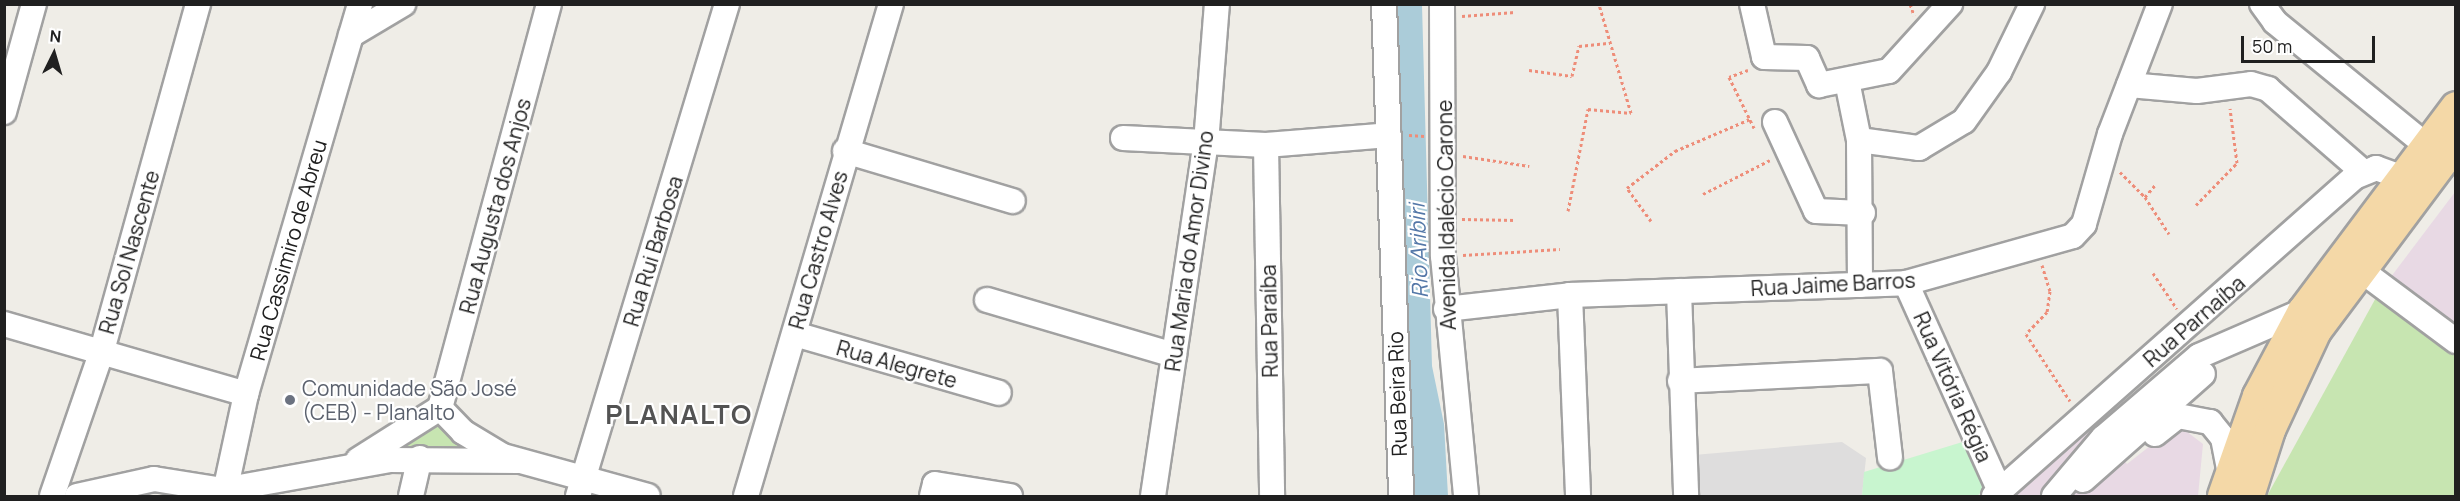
<!DOCTYPE html>
<html>
<head>
<meta charset="utf-8">
<style>
  body { margin:0 }
  #map { position:relative; width:2460px; height:501px; overflow:hidden; background:#efede7; font-family:Manrope,sans-serif }
  div>[style] { position:absolute }
  [style*='--x'] { left:calc(var(--x)*1px); top:calc(var(--y)*1px); width:calc(var(--w)*1px); rotate:calc(var(--a)*1deg) }
  .residential>* { inset:0; background:#dedddd }
  .industrial>* { inset:0; background:#e8d9e4 }
  .grass>* { inset:0; background:#c7e5b1 }
  .park>* { inset:0; background:#c8f5cf }
  .water>* { inset:0; background:#abccd9 }
  .path>* { height:3px; margin-top:-1.5px; transform-origin:0; background:repeating-linear-gradient(90deg,#ee8d79 0 3px,transparent 0 6px) }
  .roads { filter:drop-shadow(2px 0 #a1a1a1) drop-shadow(-2px 0 #a1a1a1) drop-shadow(0 2px #a1a1a1) drop-shadow(0 -2px #a1a1a1) }
  .minor>* { height:24px; margin:-12px; padding:0 12px; transform-origin:12px; border-radius:12px; background:#fff }
  .major>* { height:30px; margin:-15px; padding:0 15px; transform-origin:15px; border-radius:15px; background:#f4d8a7 }
  .dots>* { width:16px; height:16px; translate:-50% -50%; box-sizing:border-box; border:3px solid #fff; border-radius:50% }
  span { translate:-50% -50%; white-space:nowrap; text-align:center; line-height:1.15; -webkit-text-stroke:4.5px #fff; paint-order:stroke }
  .street-label { font-size:21px; color:#202020 }
  .worship-label { font-size:21px; color:#5b616d }
  .left { translate:0 -50%; text-align:left }
  .water-label { font-size:22px; color:#5478a8; font-style:italic }
  .district-label { font-size:27px; color:#535353; font-weight:700; letter-spacing:1.5px }
  .frame { position:absolute; inset:0; border:6px solid #202020; pointer-events:none }
  .north { position:absolute; left:24px; top:24px; width:60px; height:60px; -webkit-text-stroke:4px #fff; paint-order:stroke; rotate:5deg; font-size:16px; font-weight:700; line-height:24px; text-align:center; color:#202020 }
  .north::after { content:''; display:block; margin:auto; width:21px; height:27px; background:#202020; clip-path:polygon(50% 0,100% 100%,50% 72%,0 100%) }
  .scale { position:absolute; left:2241px; top:36px; width:134px; height:27px; box-sizing:border-box; border:3px solid #202020; border-top:0; padding-left:8px; font-size:18px; line-height:21px; white-space:nowrap; color:#202020; -webkit-text-stroke:4px #fff; paint-order:stroke }
</style>
</head>
<body>
<div id="map">
  <div class="residential">
    <i style="clip-path:polygon(1842px 442px,1866px 458px,1862px 496px,1696px 496px,1694px 455px)"></i>
  </div>
  <div class="industrial">
    <i style="clip-path:polygon(2455px 192px,2455px 347px,2378px 294px)"></i>
    <i style="clip-path:polygon(2094px 426px,2127px 464px,2173px 428px,2182px 428px,2203px 444px,2198px 496px,2009px 496px)"></i>
  </div>
  <div class="grass">
    <i style="clip-path:polygon(2378px 294px,2455px 347px,2455px 496px,2267px 496px)"></i>
    <i style="clip-path:polygon(435px 420px,465px 445px,464px 447px,405px 446px)"></i>
  </div>
  <div class="park">
    <i style="clip-path:polygon(1969px 440px,1986px 488px,1977px 496px,1862px 496px,1864px 472px)"></i>
  </div>
  <div class="water">
    <i style="clip-path:polygon(1391px 5px,1422px 5px,1432px 366px,1444px 424px,1448px 496px,1409px 496px)"></i>
  </div>
  <div class="path">
    <i style="--x:1910;--y:4;--w:12;--a:70"></i>
    <i style="--x:1462;--y:16;--w:53;--a:-4.3"></i>
    <i style="--x:1529;--y:70;--w:43;--a:7.9"></i>
    <i style="--x:1572;--y:76;--w:31;--a:-77"></i>
    <i style="--x:1579;--y:46;--w:31;--a:-6"></i>
    <i style="--x:1748;--y:70;--w:20;--a:160"></i>
    <i style="--x:1729;--y:77;--w:57;--a:63.9"></i>
    <i style="--x:1409;--y:135;--w:15;--a:4"></i>
    <i style="--x:1463;--y:156;--w:67;--a:8.6"></i>
    <i style="--x:2120;--y:172;--w:35;--a:45"></i>
    <i style="--x:2145;--y:197;--w:44;--a:57"></i>
    <i style="--x:1703;--y:194;--w:75;--a:-26.9"></i>
    <i style="--x:2145;--y:197;--w:17;--a:-50"></i>
    <i style="--x:2196;--y:205;--w:59;--a:-45.7"></i>
    <i style="--x:2237;--y:163;--w:55;--a:-97.3"></i>
    <i style="--x:1568;--y:211;--w:104;--a:-78.9"></i>
    <i style="--x:1588;--y:109;--w:43;--a:5.3"></i>
    <i style="--x:1631;--y:113;--w:114;--a:-106.4"></i>
    <i style="--x:1462;--y:219;--w:54;--a:1.1"></i>
    <i style="--x:1651;--y:221;--w:41;--a:-126"></i>
    <i style="--x:1627;--y:188;--w:61;--a:-37.6"></i>
    <i style="--x:1675;--y:151;--w:82;--a:-23.1"></i>
    <i style="--x:1463;--y:255;--w:97;--a:-3.5"></i>
    <i style="--x:2042;--y:265;--w:27;--a:73"></i>
    <i style="--x:2050;--y:291;--w:21;--a:98"></i>
    <i style="--x:2047;--y:312;--w:30;--a:134"></i>
    <i style="--x:2026;--y:334;--w:80;--a:56.7"></i>
    <i style="--x:2153;--y:273;--w:43;--a:56.3"></i>
  </div>
  <div class="roads">
    <div class="minor">
      <i style="--x:1384;--y:4;--w:492;--a:88"></i>
      <i style="--x:1442;--y:4;--w:252;--a:89.8"></i>
      <i style="--x:1443;--y:256;--w:241;--a:84.5"></i>
      <i style="--x:1752;--y:4;--w:54;--a:77.2"></i>
      <i style="--x:1764;--y:57;--w:43;--a:1.3"></i>
      <i style="--x:1807;--y:58;--w:30;--a:66"></i>
      <i style="--x:1819;--y:85;--w:71;--a:-11.3"></i>
      <i style="--x:1889;--y:71;--w:91;--a:-47.7"></i>
      <i style="--x:2262;--y:4;--w:22;--a:54"></i>
      <i style="--x:2275;--y:22;--w:195;--a:39.2"></i>
      <i style="--x:351;--y:35;--w:61;--a:-30.8"></i>
      <i style="--x:1847;--y:81;--w:60;--a:78.5"></i>
      <i style="--x:1859;--y:140;--w:145;--a:89.6"></i>
      <i style="--x:2129;--y:85;--w:68;--a:5"></i>
      <i style="--x:2197;--y:91;--w:54;--a:-7.4"></i>
      <i style="--x:2251;--y:84;--w:18;--a:16"></i>
      <i style="--x:2268;--y:89;--w:125;--a:41.1"></i>
      <i style="--x:4;--y:112;--w:112;--a:-74.5"></i>
      <i style="--x:1775;--y:122;--w:98;--a:65.3"></i>
      <i style="--x:1816;--y:211;--w:47;--a:2.4"></i>
      <i style="--x:1123;--y:138;--w:143;--a:2.8"></i>
      <i style="--x:1266;--y:145;--w:123;--a:-4.6"></i>
      <i style="--x:1859;--y:140;--w:61;--a:7.6"></i>
      <i style="--x:1919;--y:148;--w:52;--a:-31"></i>
      <i style="--x:1964;--y:121;--w:60;--a:-54.5"></i>
      <i style="--x:1999;--y:72;--w:76;--a:-64.1"></i>
      <i style="--x:1266;--y:145;--w:351;--a:89"></i>
      <i style="--x:845;--y:151;--w:175;--a:16.6"></i>
      <i style="--x:2358;--y:268;--w:122;--a:36.7"></i>
      <i style="--x:1906;--y:283;--w:228;--a:65.7"></i>
      <i style="--x:1679;--y:291;--w:205;--a:88"></i>
      <i style="--x:1570;--y:295;--w:201;--a:87.7"></i>
      <i style="--x:987;--y:300;--w:195;--a:16.4"></i>
      <i style="--x:1446;--y:309;--w:125;--a:-6.4"></i>
      <i style="--x:1570;--y:295;--w:336;--a:-2"></i>
      <i style="--x:1906;--y:283;--w:173;--a:-15.7"></i>
      <i style="--x:2073;--y:236;--w:16;--a:-47"></i>
      <i style="--x:2084;--y:224;--w:94;--a:-73.9"></i>
      <i style="--x:2110;--y:134;--w:139;--a:-69"></i>
      <i style="--x:4;--y:324;--w:252;--a:16.1"></i>
      <i style="--x:795;--y:334;--w:212;--a:16.1"></i>
      <i style="--x:1680;--y:381;--w:200;--a:-2.9"></i>
      <i style="--x:1880;--y:371;--w:87;--a:83.4"></i>
      <i style="--x:440;--y:408;--w:418;--a:-74.9"></i>
      <i style="--x:440;--y:408;--w:33;--a:46"></i>
      <i style="--x:463;--y:432;--w:47;--a:31"></i>
      <i style="--x:503;--y:456;--w:150;--a:15.4"></i>
      <i style="--x:2155;--y:434;--w:29;--a:-38"></i>
      <i style="--x:2178;--y:416;--w:33;--a:11"></i>
      <i style="--x:2210;--y:422;--w:21;--a:51"></i>
      <i style="--x:2223;--y:438;--w:36;--a:79"></i>
      <i style="--x:358;--y:460;--w:97;--a:-32.4"></i>
      <i style="--x:2083;--y:480;--w:160;--a:-41.5"></i>
      <i style="--x:52;--y:496;--w:150;--a:-71"></i>
      <i style="--x:101;--y:354;--w:363;--a:-74.5"></i>
      <i style="--x:77;--y:496;--w:79;--a:-12.4"></i>
      <i style="--x:154;--y:479;--w:70;--a:9.1"></i>
      <i style="--x:223;--y:490;--w:170;--a:-10.2"></i>
      <i style="--x:390;--y:460;--w:128;--a:0.4"></i>
      <i style="--x:224;--y:496;--w:104;--a:-77.8"></i>
      <i style="--x:246;--y:394;--w:406;--a:-73.7"></i>
      <i style="--x:411;--y:496;--w:39;--a:-77"></i>
      <i style="--x:578;--y:496;--w:514;--a:-73.15"></i>
      <i style="--x:746;--y:496;--w:513;--a:-73.58"></i>
      <i style="--x:932;--y:496;--w:12;--a:-76"></i>
      <i style="--x:935;--y:484;--w:76;--a:9.1"></i>
      <i style="--x:1153;--y:496;--w:357;--a:-81.5"></i>
      <i style="--x:1206;--y:143;--w:139;--a:-85.5"></i>
      <i style="--x:1994;--y:496;--w:481;--a:-41.5"></i>
      <i style="--x:2354;--y:177;--w:24;--a:-22"></i>
      <i style="--x:2376;--y:168;--w:27;--a:20"></i>
      <i style="--x:2054;--y:496;--w:76;--a:-49.8"></i>
      <i style="--x:2103;--y:438;--w:126;--a:-40.5"></i>
      <i style="--x:2199;--y:356;--w:113;--a:-23.4"></i>
    </div>
    <div class="major">
      <i style="--x:2223;--y:496;--w:106;--a:-70.7"></i>
      <i style="--x:2258;--y:396;--w:96;--a:-62.1"></i>
      <i style="--x:2303;--y:311;--w:255;--a:-53.1"></i>
      <i style="--x:2249;--y:496;--w:69;--a:-72.3"></i>
      <i style="--x:2270;--y:430;--w:109;--a:-65.1"></i>
      <i style="--x:2316;--y:331;--w:234;--a:-53.2"></i>
    </div>
  </div>
  <div class="dots">
    <i style="left:290px;top:400px;background:#6b7280"></i>
  </div>
  <div class="street-label">
    <span style="left:495px;top:206px;rotate:-75deg">Rua Augusta dos Anjos</span>
    <span style="left:1446px;top:215px;rotate:-91deg">Avenida Idalécio Carone</span>
    <span style="left:288px;top:250px;rotate:-74deg">Rua Cassimiro de Abreu</span>
    <span style="left:818px;top:250px;rotate:-74deg">Rua Castro Alves</span>
    <span style="left:653px;top:251px;rotate:-73deg">Rua Rui Barbosa</span>
    <span style="left:1189px;top:251px;rotate:-82deg">Rua Maria do Amor Divino</span>
    <span style="left:129px;top:252px;rotate:-74deg">Rua Sol Nascente</span>
    <span style="left:1833px;top:284px;rotate:-3deg">Rua Jaime Barros</span>
    <span style="left:1269px;top:321px;rotate:-91deg">Rua Paraíba</span>
    <span style="left:2194px;top:321px;rotate:-41deg">Rua Parnaíba</span>
    <span style="left:897px;top:364px;rotate:16deg">Rua Alegrete</span>
    <span style="left:1953px;top:387px;rotate:66deg">Rua Vitória Régia</span>
    <span style="left:1397px;top:394px;rotate:-92deg">Rua Beira Rio</span>
  </div>
  <div class="worship-label">
    <span class="left" style="left:302px;top:400px">Comunidade São José<br>(CEB) - Planalto</span>
  </div>
  <div class="water-label">
    <span style="left:1419px;top:251px;rotate:-92deg">Rio Aribiri</span>
  </div>
  <div class="district-label">
    <span style="left:679px;top:414px">PLANALTO</span>
  </div>
  <div class="frame"></div>
  <div class="north">N</div>
  <div class="scale">50 m</div>
</div>
</body>
</html>
